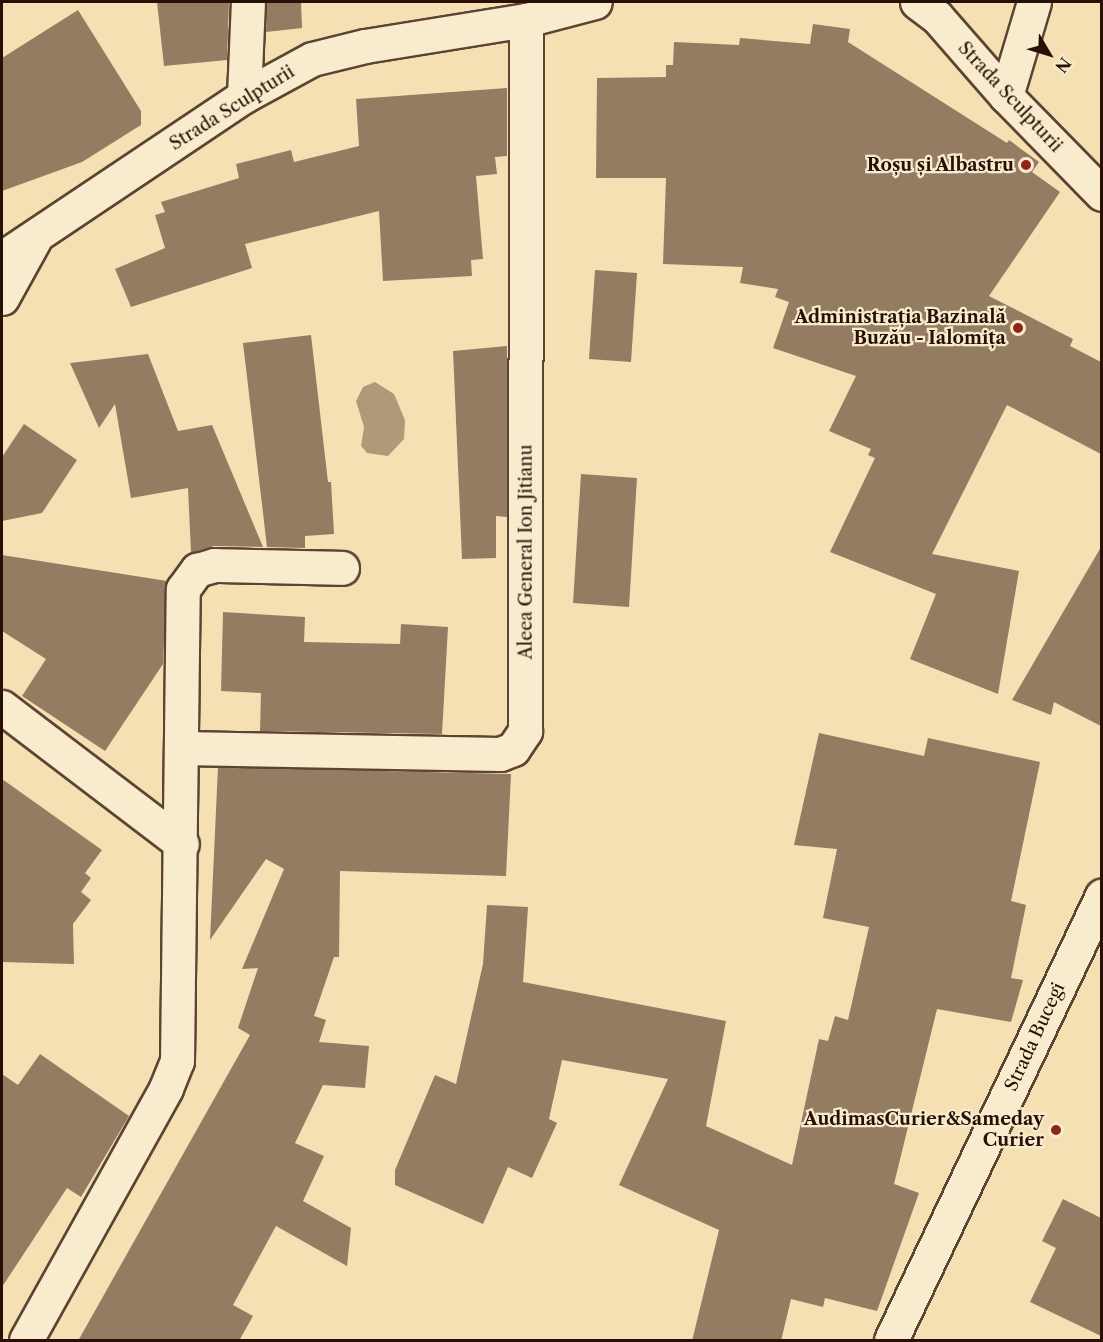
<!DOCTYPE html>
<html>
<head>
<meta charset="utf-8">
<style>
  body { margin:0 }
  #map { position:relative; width:1103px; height:1342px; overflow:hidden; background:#f5e0b4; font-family:"Libre Caslon Text",serif }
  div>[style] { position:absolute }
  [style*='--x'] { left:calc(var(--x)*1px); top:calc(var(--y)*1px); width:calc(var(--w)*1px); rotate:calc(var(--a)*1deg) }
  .water>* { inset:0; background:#b09979 }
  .building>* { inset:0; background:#937c61 }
  .roads { filter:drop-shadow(2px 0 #5c4432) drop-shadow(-2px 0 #5c4432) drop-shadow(0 2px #5c4432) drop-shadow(0 -2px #5c4432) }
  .minor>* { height:33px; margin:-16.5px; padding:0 16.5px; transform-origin:16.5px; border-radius:16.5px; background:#f8ebce }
  .dots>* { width:16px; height:16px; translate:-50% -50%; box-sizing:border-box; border:3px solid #f8ebce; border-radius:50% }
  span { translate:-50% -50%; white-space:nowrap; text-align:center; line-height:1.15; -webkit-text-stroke:4.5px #f8ebce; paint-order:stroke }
  .street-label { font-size:18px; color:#291007 }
  .poi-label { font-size:18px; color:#291007; font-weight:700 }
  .right { translate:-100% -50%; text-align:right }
  .frame { position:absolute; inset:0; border:3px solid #291007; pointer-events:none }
  .north { position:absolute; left:1019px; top:24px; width:60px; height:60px; -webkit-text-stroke:4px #f8ebce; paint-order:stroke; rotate:128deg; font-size:16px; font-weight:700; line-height:24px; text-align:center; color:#291007 }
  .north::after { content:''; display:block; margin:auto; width:21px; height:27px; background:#291007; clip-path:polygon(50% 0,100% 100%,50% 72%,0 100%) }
</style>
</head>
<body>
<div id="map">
  <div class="water">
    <i style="clip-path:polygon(375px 382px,394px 394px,405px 420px,404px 439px,388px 456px,367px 453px,361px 446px,364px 427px,356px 401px,363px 387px)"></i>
  </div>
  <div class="building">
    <i style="clip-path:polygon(157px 2px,229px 2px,227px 60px,164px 66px)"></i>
    <i style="clip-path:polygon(267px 2px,301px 2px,302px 28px,266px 32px)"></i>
    <i style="clip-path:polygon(78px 10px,141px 111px,141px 125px,82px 162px,2px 191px,2px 58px)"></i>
    <i style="clip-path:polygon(813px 24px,850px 29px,848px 42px,1007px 143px,1009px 140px,1039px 162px,1032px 172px,1060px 192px,989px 296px,1073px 339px,1070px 346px,1101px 362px,1101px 454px,1007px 405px,932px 554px,1019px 571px,998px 694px,910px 659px,936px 594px,830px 552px,875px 458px,868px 455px,871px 449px,829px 431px,856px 376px,773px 348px,789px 302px,775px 297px,778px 289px,740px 283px,743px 267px,663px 264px,666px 178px,596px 178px,597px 78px,666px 77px,666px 65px,673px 65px,674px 42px,739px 45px,740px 38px,810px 44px)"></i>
    <i style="clip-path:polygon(507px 88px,507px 156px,495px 157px,497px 174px,476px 176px,483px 259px,471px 260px,472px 276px,383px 281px,379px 211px,245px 244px,252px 268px,131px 307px,115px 269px,165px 248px,155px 215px,165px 212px,161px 202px,239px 178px,236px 164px,291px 150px,294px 162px,359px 146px,356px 99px)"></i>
    <i style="clip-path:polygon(595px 270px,637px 273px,631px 362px,589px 359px)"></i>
    <i style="clip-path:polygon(311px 335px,328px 482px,331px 482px,334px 534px,305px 536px,305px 548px,267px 547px,243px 343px)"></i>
    <i style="clip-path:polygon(507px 346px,507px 517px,496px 516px,496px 558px,462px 559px,453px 351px)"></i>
    <i style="clip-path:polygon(148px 354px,178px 431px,212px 425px,263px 547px,214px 546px,191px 553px,188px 488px,131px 498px,115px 404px,99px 428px,70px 363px)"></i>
    <i style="clip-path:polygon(24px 424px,77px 460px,42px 513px,2px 521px,2px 457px)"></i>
    <i style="clip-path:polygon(581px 474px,637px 478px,629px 607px,573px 603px)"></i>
    <i style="clip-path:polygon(1101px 547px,1101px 726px,1054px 702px,1051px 715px,1012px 700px)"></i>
    <i style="clip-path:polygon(2px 555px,167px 581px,163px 664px,105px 751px,22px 696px,46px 659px,2px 631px)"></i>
    <i style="clip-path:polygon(223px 612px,305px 617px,304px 642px,400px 644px,401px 624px,448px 627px,442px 734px,260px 731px,261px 693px,221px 691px)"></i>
    <i style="clip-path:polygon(819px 733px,924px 756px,928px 738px,1040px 762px,1011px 901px,1026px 905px,1011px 978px,1023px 980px,1011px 1022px,937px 1009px,894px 1184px,919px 1193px,877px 1311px,825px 1298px,823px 1307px,791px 1299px,781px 1341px,692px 1341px,719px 1230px,619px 1185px,668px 1079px,562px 1060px,549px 1119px,557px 1123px,532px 1178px,508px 1167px,483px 1224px,395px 1185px,395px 1170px,435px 1075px,456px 1084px,483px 964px,487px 905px,528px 907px,523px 982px,726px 1021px,706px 1126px,792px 1165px,819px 1039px,828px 1041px,835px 1016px,848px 1020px,869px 927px,823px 918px,837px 849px,794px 845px)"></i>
    <i style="clip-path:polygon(218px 767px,511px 774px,506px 876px,340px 871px,339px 957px,334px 957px,314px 1016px,326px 1020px,319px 1042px,369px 1046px,365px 1088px,323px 1085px,295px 1143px,324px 1156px,303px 1201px,351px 1228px,347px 1266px,276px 1226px,233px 1305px,253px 1316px,239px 1341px,78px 1341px,250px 1035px,238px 1028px,258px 968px,242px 969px,284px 869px,266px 859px,210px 940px)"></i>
    <i style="clip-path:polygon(2px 779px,102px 850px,85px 873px,91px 878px,81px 892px,91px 900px,73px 924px,74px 964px,2px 962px)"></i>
    <i style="clip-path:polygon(40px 1054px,129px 1116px,81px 1197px,67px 1188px,2px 1287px,2px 1074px,18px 1085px)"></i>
    <i style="clip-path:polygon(1063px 1199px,1101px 1218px,1101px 1336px,1030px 1302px,1056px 1248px,1042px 1241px)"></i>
  </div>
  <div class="roads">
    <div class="minor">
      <i style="--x:917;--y:2;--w:25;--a:37"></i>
      <i style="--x:937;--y:17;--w:105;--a:48.9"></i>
      <i style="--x:1006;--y:96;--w:137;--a:45.6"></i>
      <i style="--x:244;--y:96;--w:94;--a:-87.6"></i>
      <i style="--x:1006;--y:96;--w:98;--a:-73.4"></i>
      <i style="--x:2;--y:258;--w:291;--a:-33.8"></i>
      <i style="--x:244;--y:96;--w:77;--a:-28.6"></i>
      <i style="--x:312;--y:59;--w:55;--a:-13.8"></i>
      <i style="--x:365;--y:46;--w:163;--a:-9.2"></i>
      <i style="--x:526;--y:20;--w:71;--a:-14.6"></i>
      <i style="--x:2;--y:298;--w:66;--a:-61.1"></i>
      <i style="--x:2;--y:707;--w:226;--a:37.3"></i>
      <i style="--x:183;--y:748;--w:317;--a:1.1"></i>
      <i style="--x:500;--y:754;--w:14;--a:-21"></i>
      <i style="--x:513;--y:749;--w:22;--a:-56"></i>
      <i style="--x:525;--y:731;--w:711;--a:-89.92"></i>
      <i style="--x:26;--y:1340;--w:288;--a:-60.9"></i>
      <i style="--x:166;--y:1088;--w:29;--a:-68"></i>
      <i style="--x:177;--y:1061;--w:472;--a:-89.3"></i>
      <i style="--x:183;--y:589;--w:24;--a:-54"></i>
      <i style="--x:197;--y:570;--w:18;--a:-16"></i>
      <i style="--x:214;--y:565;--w:128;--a:1.3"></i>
      <i style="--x:891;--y:1340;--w:492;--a:-64.6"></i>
    </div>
  </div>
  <div class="dots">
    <i style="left:1026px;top:165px;background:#8f2418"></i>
    <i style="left:1018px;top:328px;background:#8f2418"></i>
    <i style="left:1056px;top:1130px;background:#8f2418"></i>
  </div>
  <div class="street-label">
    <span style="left:1010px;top:97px;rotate:47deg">Strada Sculpturii</span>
    <span style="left:232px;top:108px;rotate:-32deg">Strada Sculpturii</span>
    <span style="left:526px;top:552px;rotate:-90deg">Aleea General Ion Jitianu</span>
    <span style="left:1035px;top:1037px;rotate:-65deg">Strada Bucegi</span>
  </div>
  <div class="poi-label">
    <span class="right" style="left:1014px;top:165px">Roșu și Albastru</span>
    <span class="right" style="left:1006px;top:328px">Administrația Bazinală<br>Buzău - Ialomița</span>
    <span class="right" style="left:1044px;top:1130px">AudimasCurier&amp;Sameday<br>Curier</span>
  </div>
  <div class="frame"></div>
  <div class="north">N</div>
</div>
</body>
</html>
